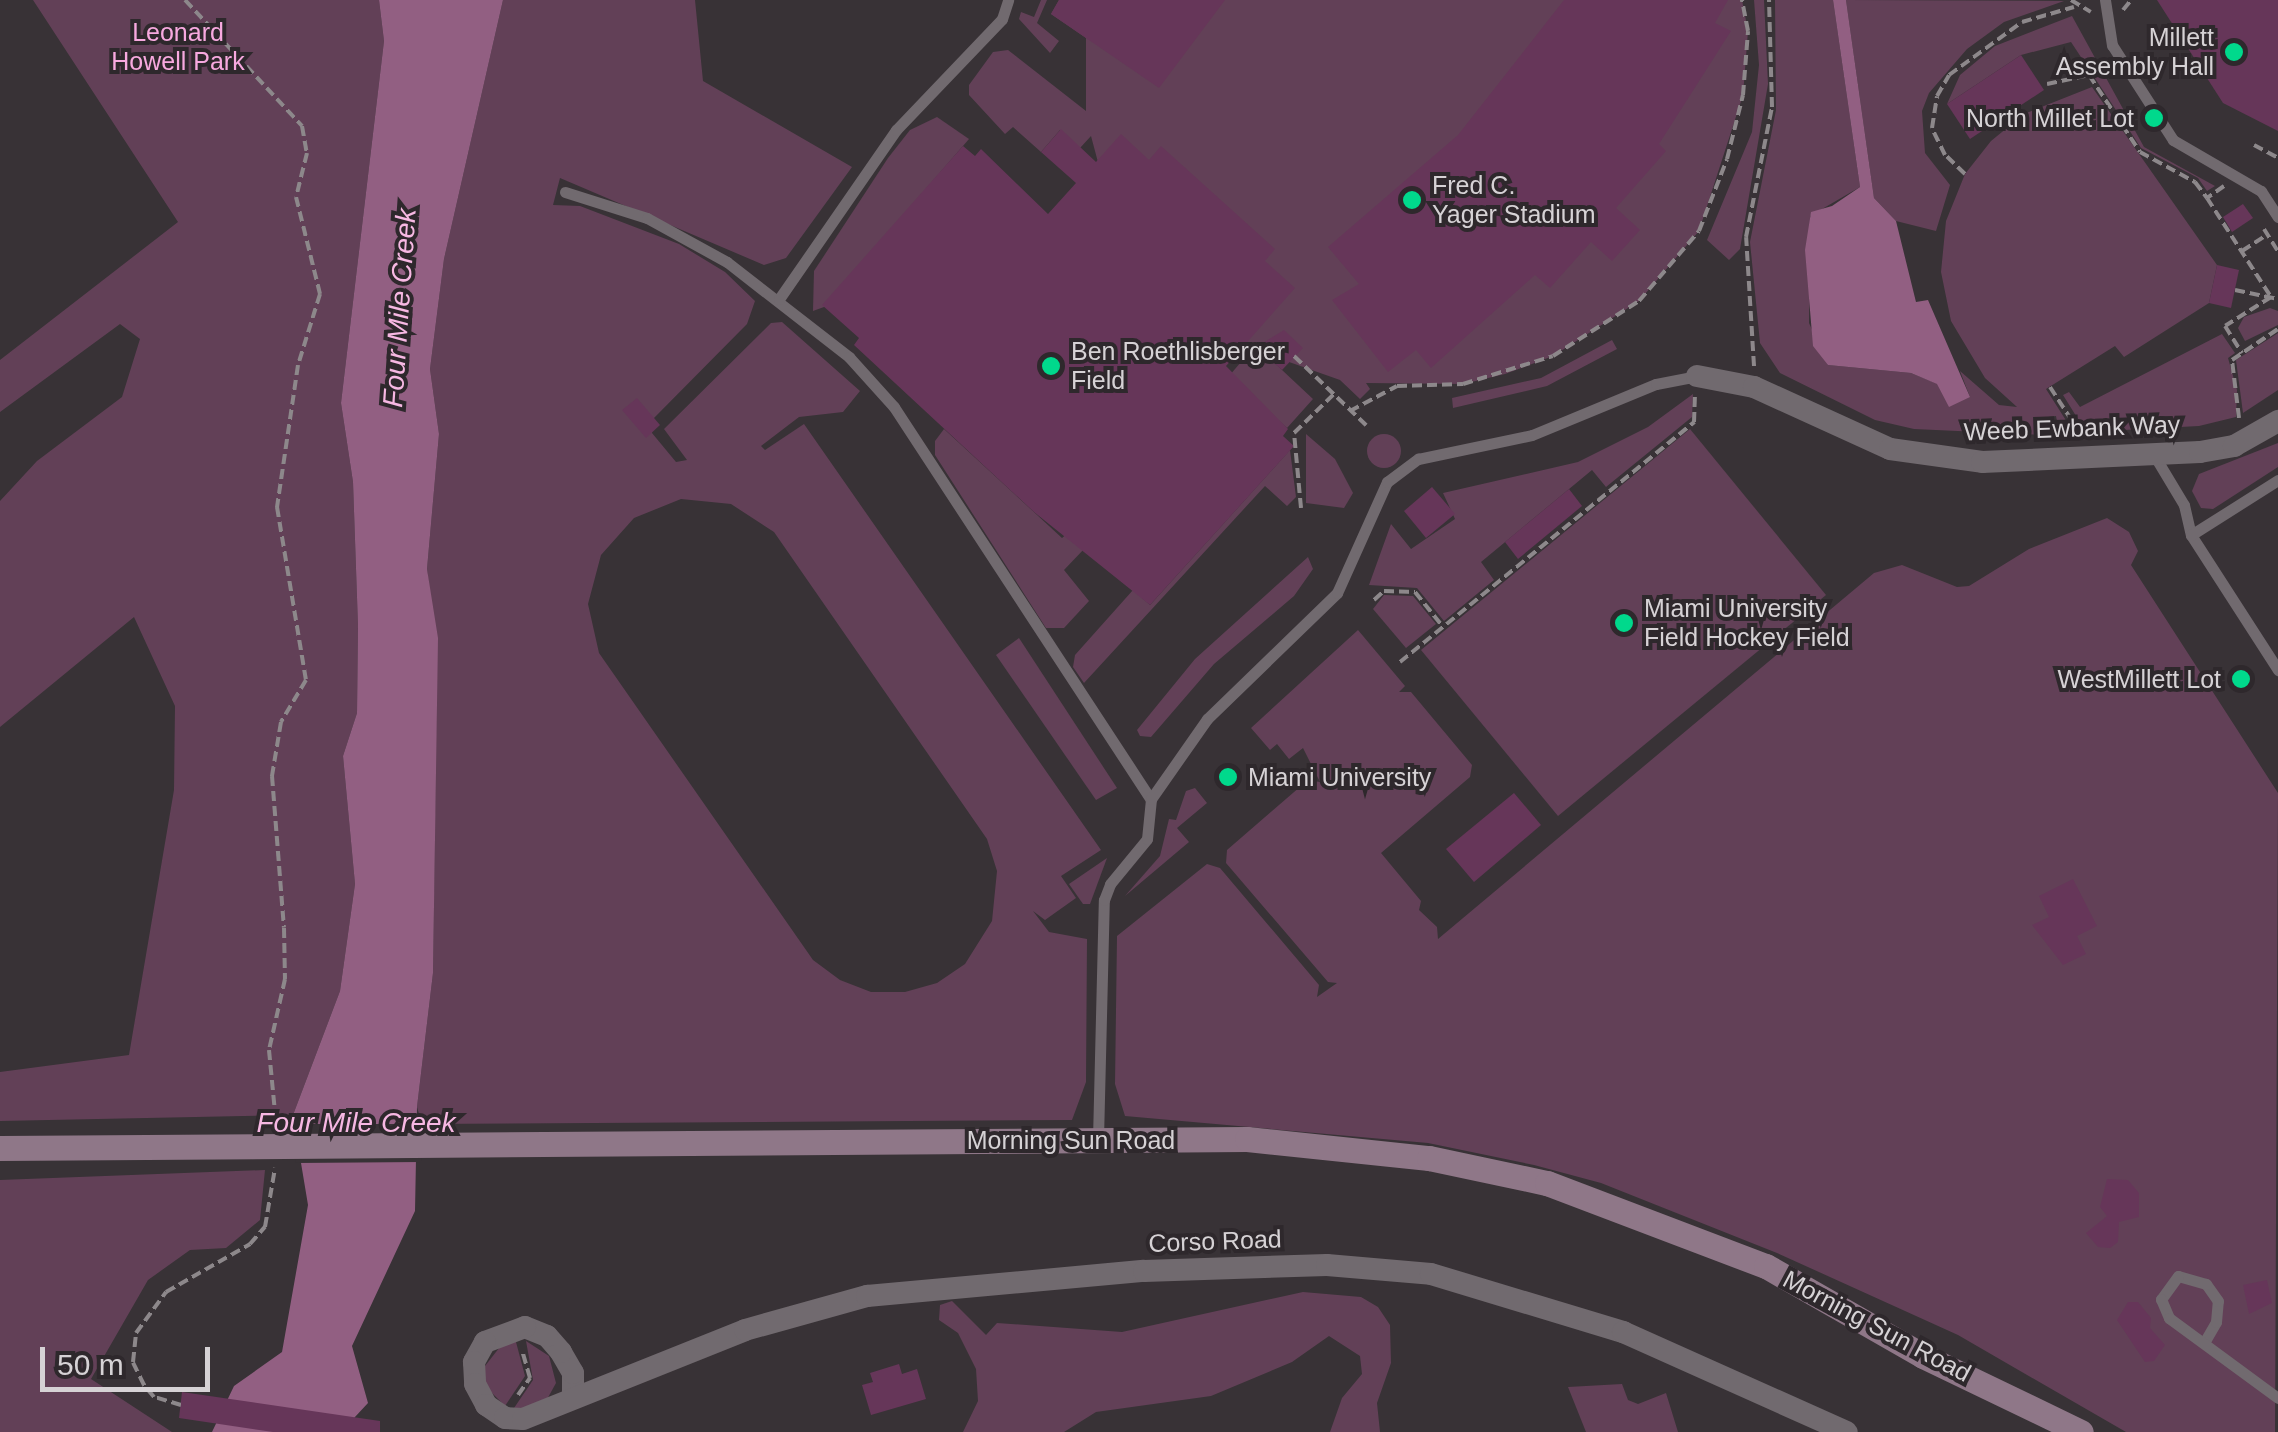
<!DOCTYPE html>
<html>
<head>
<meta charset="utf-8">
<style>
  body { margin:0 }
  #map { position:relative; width:2278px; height:1432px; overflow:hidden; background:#383236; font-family:Helvetica,sans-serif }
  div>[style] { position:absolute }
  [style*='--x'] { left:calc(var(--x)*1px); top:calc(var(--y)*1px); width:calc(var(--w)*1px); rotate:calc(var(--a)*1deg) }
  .green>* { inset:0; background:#624057 }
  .round { border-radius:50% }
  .water>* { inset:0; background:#925f82 }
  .pier>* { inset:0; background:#383236 }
  .building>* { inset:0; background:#663659 }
  .path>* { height:4px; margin-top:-2px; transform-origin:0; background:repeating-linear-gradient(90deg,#8d888b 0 10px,transparent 0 15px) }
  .service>* { height:11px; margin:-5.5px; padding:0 5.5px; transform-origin:5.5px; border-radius:5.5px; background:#716a6f }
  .minor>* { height:22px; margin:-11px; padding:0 11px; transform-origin:11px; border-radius:11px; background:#716a6f }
  .secondary>* { height:25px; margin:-12.5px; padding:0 12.5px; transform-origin:12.5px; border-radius:12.5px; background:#8f7788 }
  .dots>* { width:28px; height:28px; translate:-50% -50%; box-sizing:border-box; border:5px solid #2e282c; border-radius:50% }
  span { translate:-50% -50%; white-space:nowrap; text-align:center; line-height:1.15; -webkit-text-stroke:8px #2e282c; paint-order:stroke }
  .park-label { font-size:25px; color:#f7a9df }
  .poi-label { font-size:25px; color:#d6d2d5 }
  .right { translate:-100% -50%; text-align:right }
  .left { translate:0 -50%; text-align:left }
  .street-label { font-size:25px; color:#d6d2d5 }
  .water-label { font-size:28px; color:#f7b8e3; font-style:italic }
  .scale { position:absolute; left:40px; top:1347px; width:170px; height:45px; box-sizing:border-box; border:5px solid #d6d2d5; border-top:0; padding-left:12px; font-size:30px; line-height:35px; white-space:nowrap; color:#d6d2d5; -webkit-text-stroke:8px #2e282c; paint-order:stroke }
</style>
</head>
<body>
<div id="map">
  <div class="green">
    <i style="clip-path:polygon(33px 0,379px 0,384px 41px,341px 403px,353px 482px,358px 626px,357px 713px,343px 756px,355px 884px,340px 991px,293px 1115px,0 1121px,0 1072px,129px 1055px,174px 790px,175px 706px,134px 617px,0 727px,0 501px,37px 461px,122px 397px,140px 339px,120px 324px,0 412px,0 360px,178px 222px)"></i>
    <i style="clip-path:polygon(evenodd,503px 0,695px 0,703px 81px,852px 167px,786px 258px,764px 265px,560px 178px,553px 205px,580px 206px,679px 244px,725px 272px,755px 301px,747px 324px,654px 418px,652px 433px,676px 462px,687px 460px,664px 429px,771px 323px,782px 322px,860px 391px,843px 412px,799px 417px,761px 446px,765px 450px,804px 424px,1101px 850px,1061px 876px,1076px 898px,1045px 920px,1033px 911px,1049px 932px,1087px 939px,1086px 1082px,1072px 1120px,422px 1124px,417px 1107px,433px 973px,437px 658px,427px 569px,439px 434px,430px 369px,444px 259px,503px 0,681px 499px,731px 504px,774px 532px,987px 839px,997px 871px,992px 921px,965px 964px,937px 983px,905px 992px,871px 992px,840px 980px,813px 960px,599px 653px,588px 604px,601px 555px,634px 518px,681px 499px)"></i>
    <i style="clip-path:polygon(1041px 0,1047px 0,1037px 23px,1059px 41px,1050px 53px,1019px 19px,1021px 12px,1034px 17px)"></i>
    <i style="clip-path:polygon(1059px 0,1742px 0,1748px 31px,1743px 95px,1699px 231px,1639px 301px,1553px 356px,1505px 374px,1463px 384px,1366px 383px,1370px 389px,1360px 399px,1340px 380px,1264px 353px,1313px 399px,1287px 428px,1229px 376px,1253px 348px,1239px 341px,1103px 181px,1091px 136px,1080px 148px,1060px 130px,1041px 152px,1013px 127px,1005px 134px,969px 95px,969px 85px,993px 52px,1008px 50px,1086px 111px,1086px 38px,1051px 14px)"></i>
    <i style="clip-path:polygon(1754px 0,1764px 0,1768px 84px,1740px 249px,1729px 260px,1707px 240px,1752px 132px,1759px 65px)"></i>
    <i style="clip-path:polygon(1775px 0,1833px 0,1860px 187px,1810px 216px,1809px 323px,1828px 365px,1911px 373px,1970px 397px,1960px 371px,1999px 405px,2017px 407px,1985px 378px,1951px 321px,1941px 272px,1946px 221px,1965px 174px,1991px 141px,2024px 114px,2092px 87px,2217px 265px,2209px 303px,2124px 357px,2115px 346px,2046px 389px,2074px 433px,2059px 433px,2056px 416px,2041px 418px,2043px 435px,1914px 429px,1875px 420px,1780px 373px,1760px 343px,1750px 242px,1776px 110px)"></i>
    <i style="clip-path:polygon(1846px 0,2064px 1px,2004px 22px,1967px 49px,1929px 93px,1922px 111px,1925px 153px,1950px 185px,1936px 231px,1896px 221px,1874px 198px)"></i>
    <i style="clip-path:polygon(2072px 16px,2144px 147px,2215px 186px,2207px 191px,2198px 178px,2141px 148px,2071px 42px,2021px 55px,1947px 104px,1960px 75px,1995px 46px)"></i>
    <i style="clip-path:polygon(937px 117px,969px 139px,824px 307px,813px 311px,814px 271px,888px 158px,910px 130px)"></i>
    <i style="clip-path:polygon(2270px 308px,2278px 311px,2278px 325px,2245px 341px,2238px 328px,2244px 317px)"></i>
    <i style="clip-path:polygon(2278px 333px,2278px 390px,2243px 413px,2236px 360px)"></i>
    <i style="clip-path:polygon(2222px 334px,2235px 353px,2228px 358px,2237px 390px,2236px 417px,2199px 426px,2086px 432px,2063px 395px,2069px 392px,2080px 407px)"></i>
    <i style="clip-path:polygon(1612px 340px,1617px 349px,1547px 386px,1453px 408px,1452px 398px,1541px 378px)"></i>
    <i style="clip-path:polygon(1693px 394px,1692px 417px,1606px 487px,1592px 470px,1481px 562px,1494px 580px,1444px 621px,1417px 588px,1369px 585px,1391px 524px,1411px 549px,1455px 519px,1443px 493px,1578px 462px,1648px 427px)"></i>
    <i style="clip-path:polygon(944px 429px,1062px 538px,1068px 533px,1085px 548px,1064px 570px,1089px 601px,1064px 628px,1046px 628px,935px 455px,935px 441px)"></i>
    <i style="clip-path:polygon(1690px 429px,1826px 595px,1558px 816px,1421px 650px)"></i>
    <i class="round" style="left:1367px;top:434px;width:34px;height:34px"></i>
    <i style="clip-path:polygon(1306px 434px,1335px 459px,1353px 493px,1344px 508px,1306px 503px)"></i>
    <i style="clip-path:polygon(2278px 443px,2278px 467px,2213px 509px,2201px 508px,2192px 491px,2199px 474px)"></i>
    <i style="clip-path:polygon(1290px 450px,1296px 497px,1287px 506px,1265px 486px,1084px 683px,1073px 667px,1075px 655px,1133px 590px,1150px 605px)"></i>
    <i style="clip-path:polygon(2107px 518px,2129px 532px,2138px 551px,2131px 565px,2278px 793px,2275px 1432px,2126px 1432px,1958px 1335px,1777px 1253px,1601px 1183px,1534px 1165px,1428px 1143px,1125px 1116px,1115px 1084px,1117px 936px,1207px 864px,1220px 868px,1319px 985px,1317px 997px,1337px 983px,1328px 982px,1226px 863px,1227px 850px,1308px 780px,1320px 782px,1303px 748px,1289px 759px,1277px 744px,1270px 750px,1251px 728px,1358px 630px,1405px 686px,1399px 692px,1411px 692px,1472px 765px,1470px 777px,1381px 853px,1421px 901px,1419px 910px,1437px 927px,1438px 939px,1874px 573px,1902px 565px,1957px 587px,1969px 586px,2029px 549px)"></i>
    <i style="clip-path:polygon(1308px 557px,1313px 569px,1294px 596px,1214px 664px,1151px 737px,1140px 736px,1137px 730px,1195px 659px)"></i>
    <i style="clip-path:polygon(1384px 595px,1413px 596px,1436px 624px,1406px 648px,1373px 609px)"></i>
    <i style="clip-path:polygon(1019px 638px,1117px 788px,1096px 800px,996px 655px)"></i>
    <i style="clip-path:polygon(1195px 788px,1207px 803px,1177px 828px,1189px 842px,1125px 896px,1160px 856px,1169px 819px,1176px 820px,1186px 791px)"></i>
    <i style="clip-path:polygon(1107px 858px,1090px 904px,1083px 904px,1069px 884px)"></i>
    <i style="clip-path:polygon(265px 1170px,260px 1220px,226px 1248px,190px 1250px,148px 1280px,91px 1379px,172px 1432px,0 1432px,0 1180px)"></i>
    <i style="clip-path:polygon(1303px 1292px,1361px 1297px,1378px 1307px,1390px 1325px,1391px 1363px,1377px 1403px,1380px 1432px,1330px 1432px,1342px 1398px,1362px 1374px,1360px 1356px,1329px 1336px,1292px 1362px,1211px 1396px,1096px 1412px,1064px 1432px,963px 1432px,978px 1401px,976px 1369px,958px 1333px,939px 1320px,940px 1305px,952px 1301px,986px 1335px,997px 1323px,1122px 1332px)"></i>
    <i style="clip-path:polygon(526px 1341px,549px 1356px,556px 1383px,545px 1403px,512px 1411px,533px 1380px)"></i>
    <i style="clip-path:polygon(516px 1342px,525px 1376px,505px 1406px,485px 1386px,485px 1366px,503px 1343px)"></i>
    <i style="clip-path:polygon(1622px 1384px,1628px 1400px,1638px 1404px,1666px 1393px,1678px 1432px,1586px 1432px,1568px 1387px)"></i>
  </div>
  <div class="water">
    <i style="clip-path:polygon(379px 0,503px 0,444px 259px,430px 369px,439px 434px,427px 569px,438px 638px,433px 973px,417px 1107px,415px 1211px,352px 1346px,368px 1403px,341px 1432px,212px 1432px,234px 1386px,282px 1352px,308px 1205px,293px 1115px,340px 991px,355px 884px,343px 756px,357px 713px,358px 626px,353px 482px,341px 403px,384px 41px)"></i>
    <i style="clip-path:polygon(1833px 0,1846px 0,1874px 198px,1896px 221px,1916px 302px,1928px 300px,1970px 397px,1949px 407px,1937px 384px,1911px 373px,1828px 365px,1813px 346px,1805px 250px,1811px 212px,1832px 206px,1860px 187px)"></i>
  </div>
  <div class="pier">
    <i style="clip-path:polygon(289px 1124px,422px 1124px,421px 1162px,296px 1163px)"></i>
  </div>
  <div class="building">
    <i style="clip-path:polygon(1059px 0,1225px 0,1159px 88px,1051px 14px)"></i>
    <i style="clip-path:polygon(1564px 0,1728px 0,1715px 23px,1731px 31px,1659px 144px,1666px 151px,1616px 208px,1640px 230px,1612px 261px,1591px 242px,1550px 288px,1535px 275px,1431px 368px,1416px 350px,1388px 372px,1332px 300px,1359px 284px,1328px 247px,1458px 135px)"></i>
    <i style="clip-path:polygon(2157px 0,2278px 0,2278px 131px,2223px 103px)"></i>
    <i style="clip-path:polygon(2021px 55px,2044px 90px,1970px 139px,1947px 104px)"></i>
    <i style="clip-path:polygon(1061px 129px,1096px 162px,1121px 134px,1149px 160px,1161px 146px,1275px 249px,1265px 261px,1295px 288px,1226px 366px,1288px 429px,1283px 436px,1294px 446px,1150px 605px,1034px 512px,854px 345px,859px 338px,822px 305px,963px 146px,975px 156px,981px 149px,1048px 214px,1076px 183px,1041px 152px)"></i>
    <i style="clip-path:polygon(2243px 204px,2253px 218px,2232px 232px,2223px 217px)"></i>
    <i style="clip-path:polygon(2217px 265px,2239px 270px,2231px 308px,2209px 303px)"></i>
    <i style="clip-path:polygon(1284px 330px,1303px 348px,1282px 370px,1256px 347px)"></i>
    <i style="clip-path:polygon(637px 398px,660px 425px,646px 438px,622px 410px)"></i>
    <i style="clip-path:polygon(1432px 487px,1455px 514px,1426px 538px,1404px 511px)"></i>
    <i style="clip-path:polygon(1569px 489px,1582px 506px,1518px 559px,1505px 542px)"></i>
    <i style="clip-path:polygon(1514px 793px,1541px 825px,1474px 882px,1446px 849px)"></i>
    <i style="clip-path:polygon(2073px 879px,2097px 926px,2077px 936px,2086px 954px,2063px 965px,2032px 925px,2049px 917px,2039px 896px)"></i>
    <i style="clip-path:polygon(2107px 1179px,2128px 1180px,2139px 1193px,2139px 1217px,2119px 1222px,2118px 1242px,2110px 1248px,2098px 1247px,2086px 1233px,2107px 1216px,2100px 1207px)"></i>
    <i style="clip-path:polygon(2267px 1280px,2272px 1303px,2249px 1314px,2243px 1285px)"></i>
    <i style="clip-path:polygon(2128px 1302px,2138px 1302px,2151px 1318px,2150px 1328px,2165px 1345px,2154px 1361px,2145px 1362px,2117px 1320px)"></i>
    <i style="clip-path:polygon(899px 1364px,902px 1374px,917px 1369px,926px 1399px,871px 1415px,862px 1385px,873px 1382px,870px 1373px)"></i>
    <i style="clip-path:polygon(182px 1392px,380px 1421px,380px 1432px,273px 1432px,179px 1418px)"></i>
  </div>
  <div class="path">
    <i style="--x:185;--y:0;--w:172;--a:47.1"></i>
    <i style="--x:302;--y:126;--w:27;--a:80"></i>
    <i style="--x:307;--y:153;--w:45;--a:104"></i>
    <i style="--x:296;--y:197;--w:100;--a:76.1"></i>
    <i style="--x:320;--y:294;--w:74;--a:107.2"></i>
    <i style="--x:298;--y:365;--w:144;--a:98.4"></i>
    <i style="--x:277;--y:507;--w:175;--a:80.5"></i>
    <i style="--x:306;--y:680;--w:49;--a:120.8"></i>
    <i style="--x:281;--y:722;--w:55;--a:99.5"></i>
    <i style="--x:272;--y:776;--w:152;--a:85.5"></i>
    <i style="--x:284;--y:928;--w:51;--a:88.9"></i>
    <i style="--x:285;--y:979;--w:73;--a:102.7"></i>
    <i style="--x:269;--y:1050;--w:73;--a:84.5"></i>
    <i style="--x:2071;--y:0;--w:23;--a:31"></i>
    <i style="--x:2123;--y:10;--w:13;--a:-51"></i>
    <i style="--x:2047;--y:84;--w:43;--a:-12.1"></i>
    <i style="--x:2089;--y:75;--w:92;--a:56.5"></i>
    <i style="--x:2140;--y:152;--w:63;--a:28.6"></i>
    <i style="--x:2195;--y:182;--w:20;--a:53"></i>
    <i style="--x:2254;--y:145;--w:27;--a:28"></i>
    <i style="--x:1965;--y:174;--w:28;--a:-136"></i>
    <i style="--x:1945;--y:155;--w:30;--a:-116"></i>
    <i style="--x:1932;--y:128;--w:32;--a:-81"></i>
    <i style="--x:1937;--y:96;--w:24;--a:-60"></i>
    <i style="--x:1949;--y:75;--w:90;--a:-36"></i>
    <i style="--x:2022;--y:22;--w:54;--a:-16.1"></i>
    <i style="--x:2224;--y:186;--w:21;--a:145"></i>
    <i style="--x:2207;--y:198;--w:118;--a:57.1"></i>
    <i style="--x:2271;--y:297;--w:54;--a:147.8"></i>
    <i style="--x:2225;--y:326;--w:32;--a:58"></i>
    <i style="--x:2264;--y:229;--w:26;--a:58"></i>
    <i style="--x:2242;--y:251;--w:31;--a:-33"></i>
    <i style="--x:2235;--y:290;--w:44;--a:11.8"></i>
    <i style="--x:1294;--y:356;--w:100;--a:43.8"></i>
    <i style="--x:1754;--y:366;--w:129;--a:-93.5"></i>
    <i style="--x:1746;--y:237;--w:133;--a:-78.7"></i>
    <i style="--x:1772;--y:107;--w:107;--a:-91.6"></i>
    <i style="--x:2050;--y:387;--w:55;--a:56.9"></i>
    <i style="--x:1350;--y:411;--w:53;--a:-28"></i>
    <i style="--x:1397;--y:386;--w:66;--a:-1.7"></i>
    <i style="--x:1463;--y:384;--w:94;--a:-17.3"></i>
    <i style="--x:1553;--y:356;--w:102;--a:-32.6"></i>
    <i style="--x:1639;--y:301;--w:92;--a:-49.4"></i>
    <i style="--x:1699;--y:231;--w:77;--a:-68.7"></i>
    <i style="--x:1727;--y:159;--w:66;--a:-76"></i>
    <i style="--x:1743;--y:95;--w:64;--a:-85.5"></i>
    <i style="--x:1748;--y:31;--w:32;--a:-101"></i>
    <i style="--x:2239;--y:418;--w:58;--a:-96.9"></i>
    <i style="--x:2232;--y:360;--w:55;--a:-34"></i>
    <i style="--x:1301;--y:508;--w:75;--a:-95.3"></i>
    <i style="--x:1294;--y:433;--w:56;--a:-44.3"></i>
    <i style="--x:1374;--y:600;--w:13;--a:-42"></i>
    <i style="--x:1384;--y:591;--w:31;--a:2"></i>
    <i style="--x:1415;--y:592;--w:45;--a:51.3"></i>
    <i style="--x:1400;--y:662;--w:380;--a:-39.2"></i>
    <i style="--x:1694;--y:422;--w:26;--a:-88"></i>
    <i style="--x:518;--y:1395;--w:21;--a:-55"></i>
    <i style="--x:530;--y:1378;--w:29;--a:-106"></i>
    <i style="--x:181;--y:1405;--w:28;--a:-163"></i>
    <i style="--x:154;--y:1397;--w:16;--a:-130"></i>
    <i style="--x:144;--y:1385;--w:25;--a:-116"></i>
    <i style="--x:133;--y:1362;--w:29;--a:-84"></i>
    <i style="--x:136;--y:1333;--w:51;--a:-53.8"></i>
    <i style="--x:166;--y:1292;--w:97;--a:-29.7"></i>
    <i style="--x:250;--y:1244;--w:23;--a:-49"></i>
    <i style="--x:265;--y:1227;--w:60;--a:-80.4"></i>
  </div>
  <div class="service">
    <i style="--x:2105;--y:0;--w:46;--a:81.2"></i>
    <i style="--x:2112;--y:45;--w:113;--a:57.3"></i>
    <i style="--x:2173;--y:140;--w:102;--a:30.1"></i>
    <i style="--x:2261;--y:191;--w:31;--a:57"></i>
    <i style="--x:565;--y:192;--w:86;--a:17.6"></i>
    <i style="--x:647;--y:218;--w:91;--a:28.8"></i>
    <i style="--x:727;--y:262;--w:155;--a:37.9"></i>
    <i style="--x:849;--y:357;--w:67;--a:48"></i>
    <i style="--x:894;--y:407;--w:469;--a:56.8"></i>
    <i style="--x:779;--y:299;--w:206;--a:-55.3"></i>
    <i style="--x:896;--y:130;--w:153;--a:-46.3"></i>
    <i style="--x:1002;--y:19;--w:20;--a:-72"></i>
    <i style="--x:2154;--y:455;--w:58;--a:59"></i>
    <i style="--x:2184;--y:505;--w:31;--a:77"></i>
    <i style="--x:2191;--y:535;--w:161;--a:57.2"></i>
    <i style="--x:2191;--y:535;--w:103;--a:-32.3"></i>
    <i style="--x:1098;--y:1139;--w:239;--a:-88.6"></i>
    <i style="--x:1104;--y:900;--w:17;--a:-69"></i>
    <i style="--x:1110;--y:884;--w:58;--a:-50.6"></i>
    <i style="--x:1147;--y:839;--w:40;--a:-84.3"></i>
    <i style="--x:1151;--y:799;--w:98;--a:-55"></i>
    <i style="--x:1207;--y:719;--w:181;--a:-44.1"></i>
    <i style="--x:1337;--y:593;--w:122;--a:-65.8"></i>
    <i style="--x:1387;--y:482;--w:39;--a:-37"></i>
    <i style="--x:1418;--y:459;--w:116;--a:-11.9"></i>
    <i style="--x:1532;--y:435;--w:134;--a:-22.4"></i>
    <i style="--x:1656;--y:384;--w:42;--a:-11"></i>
    <i style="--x:2205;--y:1341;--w:22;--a:-60"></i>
    <i style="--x:2216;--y:1322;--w:21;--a:-85"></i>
    <i style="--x:2218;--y:1301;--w:21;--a:-125"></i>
    <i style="--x:2206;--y:1284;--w:29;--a:-164"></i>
    <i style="--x:2178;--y:1276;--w:29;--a:126"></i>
    <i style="--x:2161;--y:1299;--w:21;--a:67"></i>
    <i style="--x:2169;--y:1318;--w:135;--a:36.3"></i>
  </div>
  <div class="minor">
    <i style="--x:1697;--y:376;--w:58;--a:10.9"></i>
    <i style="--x:1754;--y:387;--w:149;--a:24.5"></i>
    <i style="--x:1890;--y:449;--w:93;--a:8"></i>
    <i style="--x:1982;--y:462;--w:218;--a:-2.6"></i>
    <i style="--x:2200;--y:452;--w:35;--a:-10"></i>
    <i style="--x:2234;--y:446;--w:51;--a:-29.6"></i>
    <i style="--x:573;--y:1397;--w:24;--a:-90"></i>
    <i style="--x:573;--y:1373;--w:24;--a:-120"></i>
    <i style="--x:561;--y:1352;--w:21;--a:-131"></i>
    <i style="--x:547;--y:1336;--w:24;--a:-158"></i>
    <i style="--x:525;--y:1327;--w:43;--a:159.4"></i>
    <i style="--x:485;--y:1342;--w:23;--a:119"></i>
    <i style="--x:474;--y:1362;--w:22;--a:87"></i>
    <i style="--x:475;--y:1384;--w:24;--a:62"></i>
    <i style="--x:486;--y:1405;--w:23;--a:34"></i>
    <i style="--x:505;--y:1418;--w:18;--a:3"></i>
    <i style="--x:523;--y:1419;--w:239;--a:-21.8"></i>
    <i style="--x:745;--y:1330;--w:127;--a:-15.6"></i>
    <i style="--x:867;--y:1296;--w:278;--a:-5.2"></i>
    <i style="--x:1144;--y:1271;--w:183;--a:-1.9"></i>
    <i style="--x:1327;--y:1265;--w:104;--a:4.9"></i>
    <i style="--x:1431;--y:1274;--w:201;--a:16.8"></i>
    <i style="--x:1623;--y:1332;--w:245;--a:24.1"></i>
  </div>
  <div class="secondary">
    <i style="--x:0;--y:1148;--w:1247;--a:-0.41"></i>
    <i style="--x:1247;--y:1139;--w:183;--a:6"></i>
    <i style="--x:1429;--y:1158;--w:121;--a:12"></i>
    <i style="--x:1547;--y:1183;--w:234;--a:20.8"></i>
    <i style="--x:1766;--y:1266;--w:181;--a:29.8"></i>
    <i style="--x:1923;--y:1356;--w:175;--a:25.7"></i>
  </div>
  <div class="dots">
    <i style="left:2234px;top:52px;background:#00d98c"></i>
    <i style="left:2154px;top:118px;background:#00d98c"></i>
    <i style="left:1412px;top:200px;background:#00d98c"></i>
    <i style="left:1051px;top:366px;background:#00d98c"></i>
    <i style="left:1624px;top:623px;background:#00d98c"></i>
    <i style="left:2241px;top:679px;background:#00d98c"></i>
    <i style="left:1228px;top:777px;background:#00d98c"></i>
  </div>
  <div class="park-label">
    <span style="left:178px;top:47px">Leonard<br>Howell Park</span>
  </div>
  <div class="poi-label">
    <span class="right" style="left:2214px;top:52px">Millett<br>Assembly Hall</span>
    <span class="right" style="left:2134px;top:118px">North Millet Lot</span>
    <span class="left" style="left:1432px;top:200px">Fred C.<br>Yager Stadium</span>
    <span class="left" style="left:1071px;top:366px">Ben Roethlisberger<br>Field</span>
    <span class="left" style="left:1644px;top:623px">Miami University<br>Field Hockey Field</span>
    <span class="right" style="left:2221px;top:679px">WestMillett Lot</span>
    <span class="left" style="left:1248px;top:777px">Miami University</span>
  </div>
  <div class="street-label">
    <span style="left:2072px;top:428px;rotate:-2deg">Weeb Ewbank Way</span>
    <span style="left:1071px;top:1140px">Morning Sun Road</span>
    <span style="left:1215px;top:1241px;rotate:-2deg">Corso Road</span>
    <span style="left:1877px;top:1326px;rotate:28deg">Morning Sun Road</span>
  </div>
  <div class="water-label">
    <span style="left:400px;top:308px;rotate:-86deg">Four Mile Creek</span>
    <span style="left:356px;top:1123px">Four Mile Creek</span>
  </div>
  <div class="scale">50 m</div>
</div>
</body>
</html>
